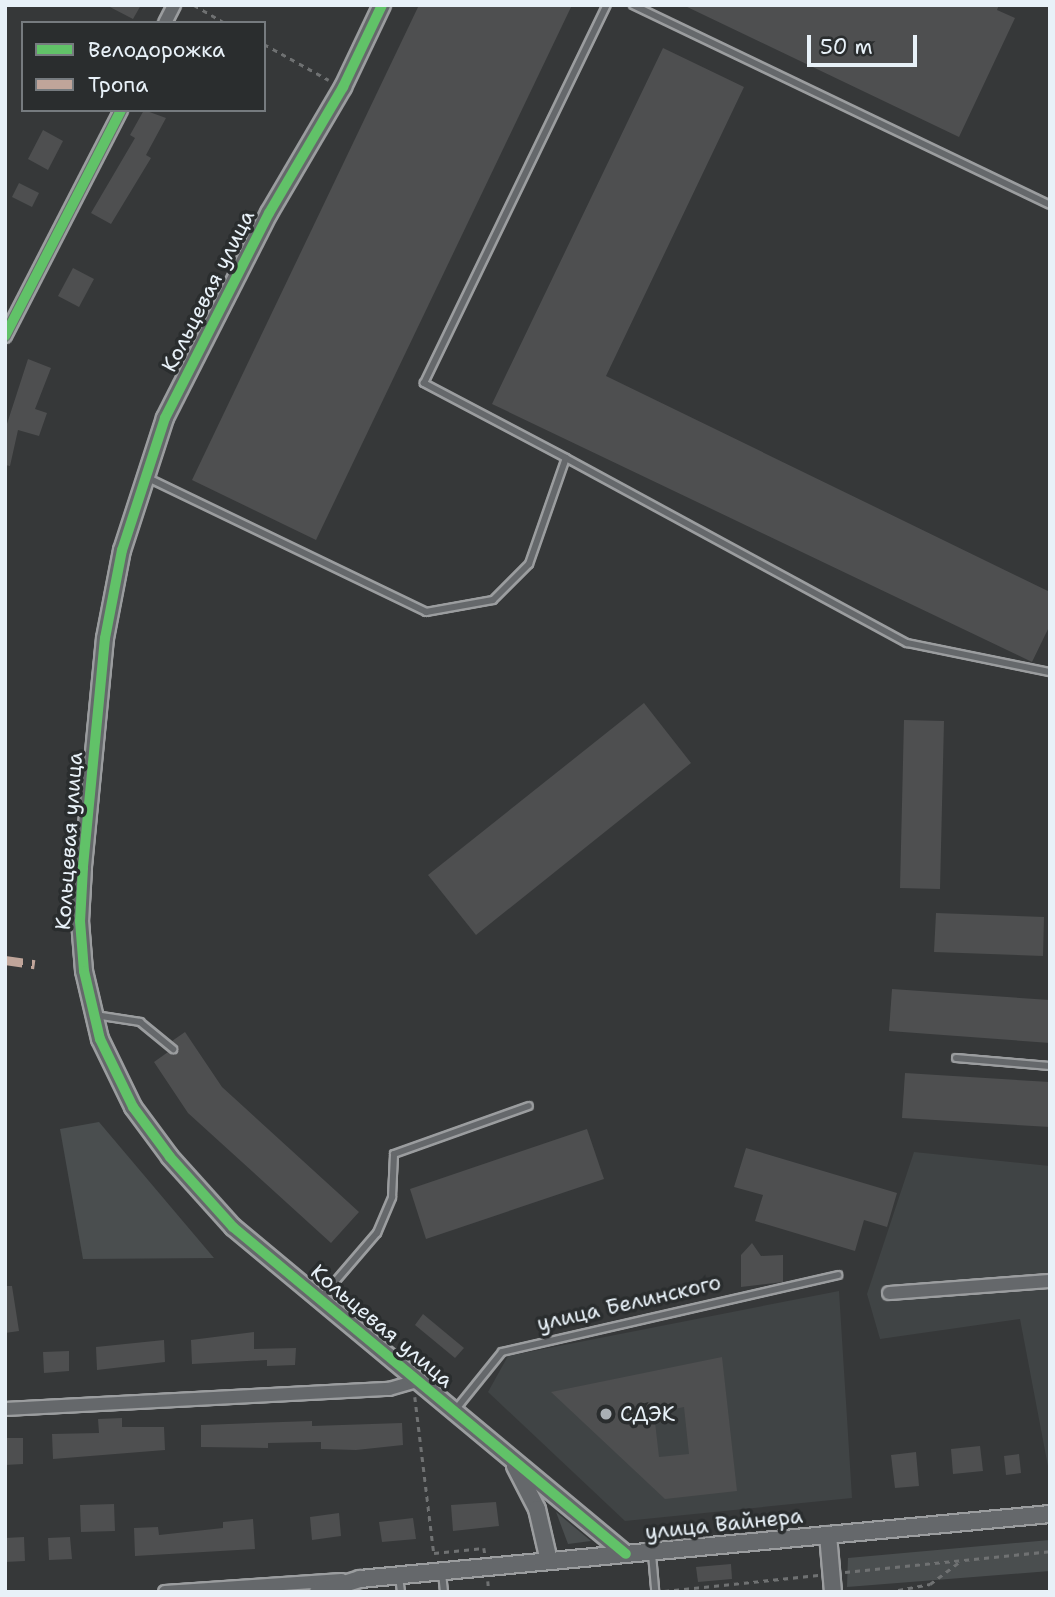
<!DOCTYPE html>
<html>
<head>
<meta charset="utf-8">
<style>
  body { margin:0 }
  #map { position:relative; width:1055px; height:1597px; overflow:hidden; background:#363839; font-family:"Shantell Sans",sans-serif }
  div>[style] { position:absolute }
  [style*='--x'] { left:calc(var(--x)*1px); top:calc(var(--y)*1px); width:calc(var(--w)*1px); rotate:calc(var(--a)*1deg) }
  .built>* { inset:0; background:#404445 }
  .green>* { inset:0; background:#4a4e4f }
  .building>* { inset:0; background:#4e4f50 }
  .path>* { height:2.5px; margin-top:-1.25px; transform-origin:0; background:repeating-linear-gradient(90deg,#6f7172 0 5px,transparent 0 10px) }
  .roads { filter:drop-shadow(2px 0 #9b9d9f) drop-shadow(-2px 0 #9b9d9f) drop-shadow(0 2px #9b9d9f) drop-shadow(0 -2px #9b9d9f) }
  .lane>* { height:6px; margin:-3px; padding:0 3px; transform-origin:3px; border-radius:3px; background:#65686b }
  .street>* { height:12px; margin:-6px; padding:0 6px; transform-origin:6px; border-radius:6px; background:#65686b }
  .secondary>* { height:16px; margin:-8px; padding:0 8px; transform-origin:8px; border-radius:8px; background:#65686b }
  .quiet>* { height:9px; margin-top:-4.5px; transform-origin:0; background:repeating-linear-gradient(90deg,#c0a59a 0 18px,transparent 0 27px) }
  .cycleway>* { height:10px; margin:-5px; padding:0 5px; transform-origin:5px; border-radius:5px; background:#61c268 }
  .dots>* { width:19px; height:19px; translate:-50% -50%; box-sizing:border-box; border:4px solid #2a2d2e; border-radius:50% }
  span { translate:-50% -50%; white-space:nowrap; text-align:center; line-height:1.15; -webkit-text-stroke:7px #2a2d2e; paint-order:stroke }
  .street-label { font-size:21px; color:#e8f1f8 }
  .poi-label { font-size:21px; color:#e8f1f8 }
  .left { translate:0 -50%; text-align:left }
  .frame { position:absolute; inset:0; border:7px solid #e8f1f8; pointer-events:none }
  .legend { position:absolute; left:21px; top:21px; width:245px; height:91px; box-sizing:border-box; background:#2a2d2e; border:2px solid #767b7f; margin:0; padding:9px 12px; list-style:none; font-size:21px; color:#e8f1f8 }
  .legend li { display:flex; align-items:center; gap:14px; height:35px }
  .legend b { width:35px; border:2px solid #767b7f }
  .scale { position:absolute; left:807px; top:35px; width:110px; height:32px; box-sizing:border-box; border:4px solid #e8f1f8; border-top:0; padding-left:9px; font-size:21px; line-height:24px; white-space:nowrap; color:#e8f1f8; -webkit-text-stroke:5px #2a2d2e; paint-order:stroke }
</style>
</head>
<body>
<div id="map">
  <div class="built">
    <i style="clip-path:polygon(914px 1152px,1050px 1166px,1050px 1477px,1020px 1319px,880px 1339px,867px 1294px)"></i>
    <i style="clip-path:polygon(839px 1291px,852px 1498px,625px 1521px,488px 1392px,508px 1356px)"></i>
  </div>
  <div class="green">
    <i style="clip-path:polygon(99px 1122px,214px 1258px,83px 1259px,60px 1129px)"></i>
    <i style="clip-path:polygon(556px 1512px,591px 1541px,568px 1544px)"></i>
    <i style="clip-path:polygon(1050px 1540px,1050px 1571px,847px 1587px,848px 1558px)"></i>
  </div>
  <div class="building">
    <i style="clip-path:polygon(106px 5px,141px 5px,133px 19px)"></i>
    <i style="clip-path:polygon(419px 5px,572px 5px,316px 540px,192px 480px)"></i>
    <i style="clip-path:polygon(683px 5px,999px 5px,997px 10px,1015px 18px,959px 137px)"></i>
    <i style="clip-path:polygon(663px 48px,744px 87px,606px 376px,1050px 592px,1050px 625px,1032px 662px,492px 404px)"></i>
    <i style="clip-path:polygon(144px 110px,166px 118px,146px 155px,151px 158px,111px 224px,91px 213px,135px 138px,130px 135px)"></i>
    <i style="clip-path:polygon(43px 130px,63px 141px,48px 170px,28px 159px)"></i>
    <i style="clip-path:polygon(19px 183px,39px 193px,32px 207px,12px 197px)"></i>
    <i style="clip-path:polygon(73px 268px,94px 279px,79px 307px,58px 296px)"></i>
    <i style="clip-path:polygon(28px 359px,51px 368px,35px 409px,47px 413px,39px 436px,18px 430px,10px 466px,5px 465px,5px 430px)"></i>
    <i style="clip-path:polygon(644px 703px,691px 763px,476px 935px,428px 875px)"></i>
    <i style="clip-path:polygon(904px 720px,944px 721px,940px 889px,900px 888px)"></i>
    <i style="clip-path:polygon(936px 913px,1044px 917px,1043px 956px,934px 952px)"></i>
    <i style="clip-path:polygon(892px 989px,1050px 1000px,1050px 1043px,889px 1031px)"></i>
    <i style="clip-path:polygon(185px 1032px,222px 1087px,359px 1212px,331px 1243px,188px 1113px,154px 1062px,168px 1052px,177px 1053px,172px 1041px)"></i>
    <i style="clip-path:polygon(905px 1073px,1050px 1082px,1050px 1127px,902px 1118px)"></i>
    <i style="clip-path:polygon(587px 1129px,604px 1179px,426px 1239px,410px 1189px)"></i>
    <i style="clip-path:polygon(746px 1148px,897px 1193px,887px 1227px,864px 1220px,855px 1251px,755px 1221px,763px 1195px,734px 1187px)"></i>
    <i style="clip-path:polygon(752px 1243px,761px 1256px,783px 1255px,783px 1282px,741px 1287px,741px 1255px)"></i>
    <i style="clip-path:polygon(5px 1286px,12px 1286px,19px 1331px,5px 1333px)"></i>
    <i style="clip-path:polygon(423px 1314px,464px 1348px,455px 1358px,415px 1325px)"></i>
    <i style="clip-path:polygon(254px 1332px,254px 1349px,296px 1348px,295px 1365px,267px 1366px,267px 1360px,192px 1364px,191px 1340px)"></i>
    <i style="clip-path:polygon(164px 1340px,165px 1362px,97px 1370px,96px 1347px)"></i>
    <i style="clip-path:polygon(69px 1351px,69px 1371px,44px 1373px,43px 1352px)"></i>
    <i style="clip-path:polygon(evenodd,722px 1357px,737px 1491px,665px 1499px,551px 1392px,722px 1357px,684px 1407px,689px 1454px,659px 1457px,654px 1413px,684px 1407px)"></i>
    <i style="clip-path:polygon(122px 1418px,122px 1427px,164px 1427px,165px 1450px,53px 1459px,52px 1434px,99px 1433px,98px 1419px)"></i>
    <i style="clip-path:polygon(312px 1421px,312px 1426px,402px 1423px,403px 1445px,356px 1450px,321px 1449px,321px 1442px,268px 1443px,268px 1448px,201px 1447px,201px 1425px)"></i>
    <i style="clip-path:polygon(5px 1438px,23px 1438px,23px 1464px,5px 1465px)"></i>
    <i style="clip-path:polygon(980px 1446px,983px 1471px,953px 1474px,951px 1449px)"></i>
    <i style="clip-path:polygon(916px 1452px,919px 1486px,895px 1488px,891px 1455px)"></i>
    <i style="clip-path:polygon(1019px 1454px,1021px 1473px,1006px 1475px,1004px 1456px)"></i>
    <i style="clip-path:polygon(496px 1502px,499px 1526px,453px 1531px,451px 1505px)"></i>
    <i style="clip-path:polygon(114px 1504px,115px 1531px,81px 1532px,80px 1505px)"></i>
    <i style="clip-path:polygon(339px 1513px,341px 1536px,312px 1540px,310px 1517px)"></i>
    <i style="clip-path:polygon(413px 1518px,416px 1539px,382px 1542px,379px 1522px)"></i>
    <i style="clip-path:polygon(253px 1519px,255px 1549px,135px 1556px,134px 1528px,158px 1527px,159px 1535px,223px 1528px,223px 1522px)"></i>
    <i style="clip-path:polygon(24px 1537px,25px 1561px,5px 1562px,5px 1538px)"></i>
    <i style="clip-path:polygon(70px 1537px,72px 1559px,49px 1560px,48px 1538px)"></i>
    <i style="clip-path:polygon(731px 1564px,732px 1579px,698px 1582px,696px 1567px)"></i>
  </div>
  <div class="path">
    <i style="--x:194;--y:5;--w:36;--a:30"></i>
    <i style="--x:264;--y:44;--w:74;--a:29"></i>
    <i style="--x:415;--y:1397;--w:157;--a:83.1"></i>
    <i style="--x:434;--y:1553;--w:50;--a:-5.7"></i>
    <i style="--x:484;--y:1548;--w:6;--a:81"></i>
    <i style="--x:845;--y:1572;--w:206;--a:-5.8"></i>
    <i style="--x:488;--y:1581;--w:11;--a:85"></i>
    <i style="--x:664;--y:1591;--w:155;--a:-5.9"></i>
    <i style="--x:888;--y:1592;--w:43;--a:-10.8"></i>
    <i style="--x:930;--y:1584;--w:38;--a:-37"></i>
  </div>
  <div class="roads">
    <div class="lane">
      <i style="--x:633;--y:5;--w:462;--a:25.6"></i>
      <i style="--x:566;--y:458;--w:388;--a:28.5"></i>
      <i style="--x:907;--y:643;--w:146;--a:11.5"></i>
      <i style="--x:148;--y:478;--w:309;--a:25.7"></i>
      <i style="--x:426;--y:612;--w:68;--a:-10.2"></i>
      <i style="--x:493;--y:600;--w:51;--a:-45"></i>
      <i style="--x:529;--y:564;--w:112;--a:-70.8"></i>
      <i style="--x:566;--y:458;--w:161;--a:-152.2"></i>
      <i style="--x:424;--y:383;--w:420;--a:-64.2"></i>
      <i style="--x:95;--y:1015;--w:46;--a:8.8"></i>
      <i style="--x:140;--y:1022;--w:43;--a:39.3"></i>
      <i style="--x:956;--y:1058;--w:94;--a:4.9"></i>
      <i style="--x:321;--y:1298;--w:86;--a:-49.3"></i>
      <i style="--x:377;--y:1233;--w:39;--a:-67"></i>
      <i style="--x:392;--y:1197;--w:43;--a:-87.3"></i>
      <i style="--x:394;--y:1154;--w:143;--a:-19.6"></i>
      <i style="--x:456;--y:1409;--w:73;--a:-51.1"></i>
      <i style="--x:502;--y:1352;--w:345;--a:-12.9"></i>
      <i style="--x:652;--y:1554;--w:38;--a:85"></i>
      <i style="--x:442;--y:1573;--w:19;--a:84"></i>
      <i style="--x:399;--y:1576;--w:16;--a:83"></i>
    </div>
    <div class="street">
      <i style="--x:165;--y:23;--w:20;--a:-63"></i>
      <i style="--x:5;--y:336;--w:254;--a:-62.8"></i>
      <i style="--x:889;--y:1293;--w:161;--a:-4.3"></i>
      <i style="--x:5;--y:1409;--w:385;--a:-3"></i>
      <i style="--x:389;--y:1389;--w:29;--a:-16"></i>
      <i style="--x:165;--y:1592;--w:177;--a:-3.9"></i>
    </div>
    <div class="secondary">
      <i style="--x:382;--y:5;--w:91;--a:115.4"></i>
      <i style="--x:343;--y:87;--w:146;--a:120.4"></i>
      <i style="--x:269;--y:213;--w:230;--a:116.9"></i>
      <i style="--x:165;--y:418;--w:139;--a:108"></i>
      <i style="--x:122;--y:550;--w:90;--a:100.9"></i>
      <i style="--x:105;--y:638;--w:231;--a:95.5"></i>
      <i style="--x:83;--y:868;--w:53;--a:93.2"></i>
      <i style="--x:80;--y:921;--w:50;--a:85.4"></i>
      <i style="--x:84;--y:971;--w:70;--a:76.8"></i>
      <i style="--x:100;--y:1039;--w:76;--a:64.1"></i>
      <i style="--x:133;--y:1107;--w:62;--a:53.5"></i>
      <i style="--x:170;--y:1157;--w:94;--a:48"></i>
      <i style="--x:233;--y:1227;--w:511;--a:39.76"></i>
      <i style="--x:515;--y:1466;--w:48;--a:62.9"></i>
      <i style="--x:537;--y:1509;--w:53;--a:77"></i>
      <i style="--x:828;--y:1535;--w:57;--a:85"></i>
      <i style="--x:318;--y:1592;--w:44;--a:-17.2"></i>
      <i style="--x:360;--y:1579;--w:693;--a:-5.38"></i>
    </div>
  </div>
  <div class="quiet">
    <i style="--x:5;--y:960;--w:30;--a:8"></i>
  </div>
  <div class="cycleway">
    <i style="--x:382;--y:5;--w:91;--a:115.4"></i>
    <i style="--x:343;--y:87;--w:146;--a:120.4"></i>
    <i style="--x:269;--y:213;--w:230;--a:116.9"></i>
    <i style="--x:165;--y:418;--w:139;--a:108"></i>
    <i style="--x:122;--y:550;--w:90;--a:100.9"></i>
    <i style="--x:105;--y:638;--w:231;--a:95.5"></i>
    <i style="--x:83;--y:868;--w:53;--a:93.2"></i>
    <i style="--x:80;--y:921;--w:50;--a:85.4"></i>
    <i style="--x:84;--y:971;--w:70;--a:76.8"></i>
    <i style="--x:100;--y:1039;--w:76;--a:64.1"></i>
    <i style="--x:133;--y:1107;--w:62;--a:53.5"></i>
    <i style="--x:170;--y:1157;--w:94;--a:48"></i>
    <i style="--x:233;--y:1227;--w:511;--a:39.76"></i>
    <i style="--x:5;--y:336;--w:254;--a:-62.8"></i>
  </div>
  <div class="dots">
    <i style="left:606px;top:1414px;background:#aab0b5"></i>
  </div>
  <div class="street-label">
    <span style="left:208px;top:291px;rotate:-63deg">Кольцевая улица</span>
    <span style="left:69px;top:841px;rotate:-86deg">Кольцевая улица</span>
    <span style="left:629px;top:1303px;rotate:-13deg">улица Белинского</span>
    <span style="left:382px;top:1326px;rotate:40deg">Кольцевая улица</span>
    <span style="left:724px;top:1524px;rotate:-6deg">улица Вайнера</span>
  </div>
  <div class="poi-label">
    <span class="left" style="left:620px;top:1414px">СДЭК</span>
  </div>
  <div class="frame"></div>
  <ul class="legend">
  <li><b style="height:9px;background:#61c268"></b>Велодорожка</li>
  <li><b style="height:9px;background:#c0a59a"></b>Тропа</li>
  </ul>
  <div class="scale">50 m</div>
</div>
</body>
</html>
